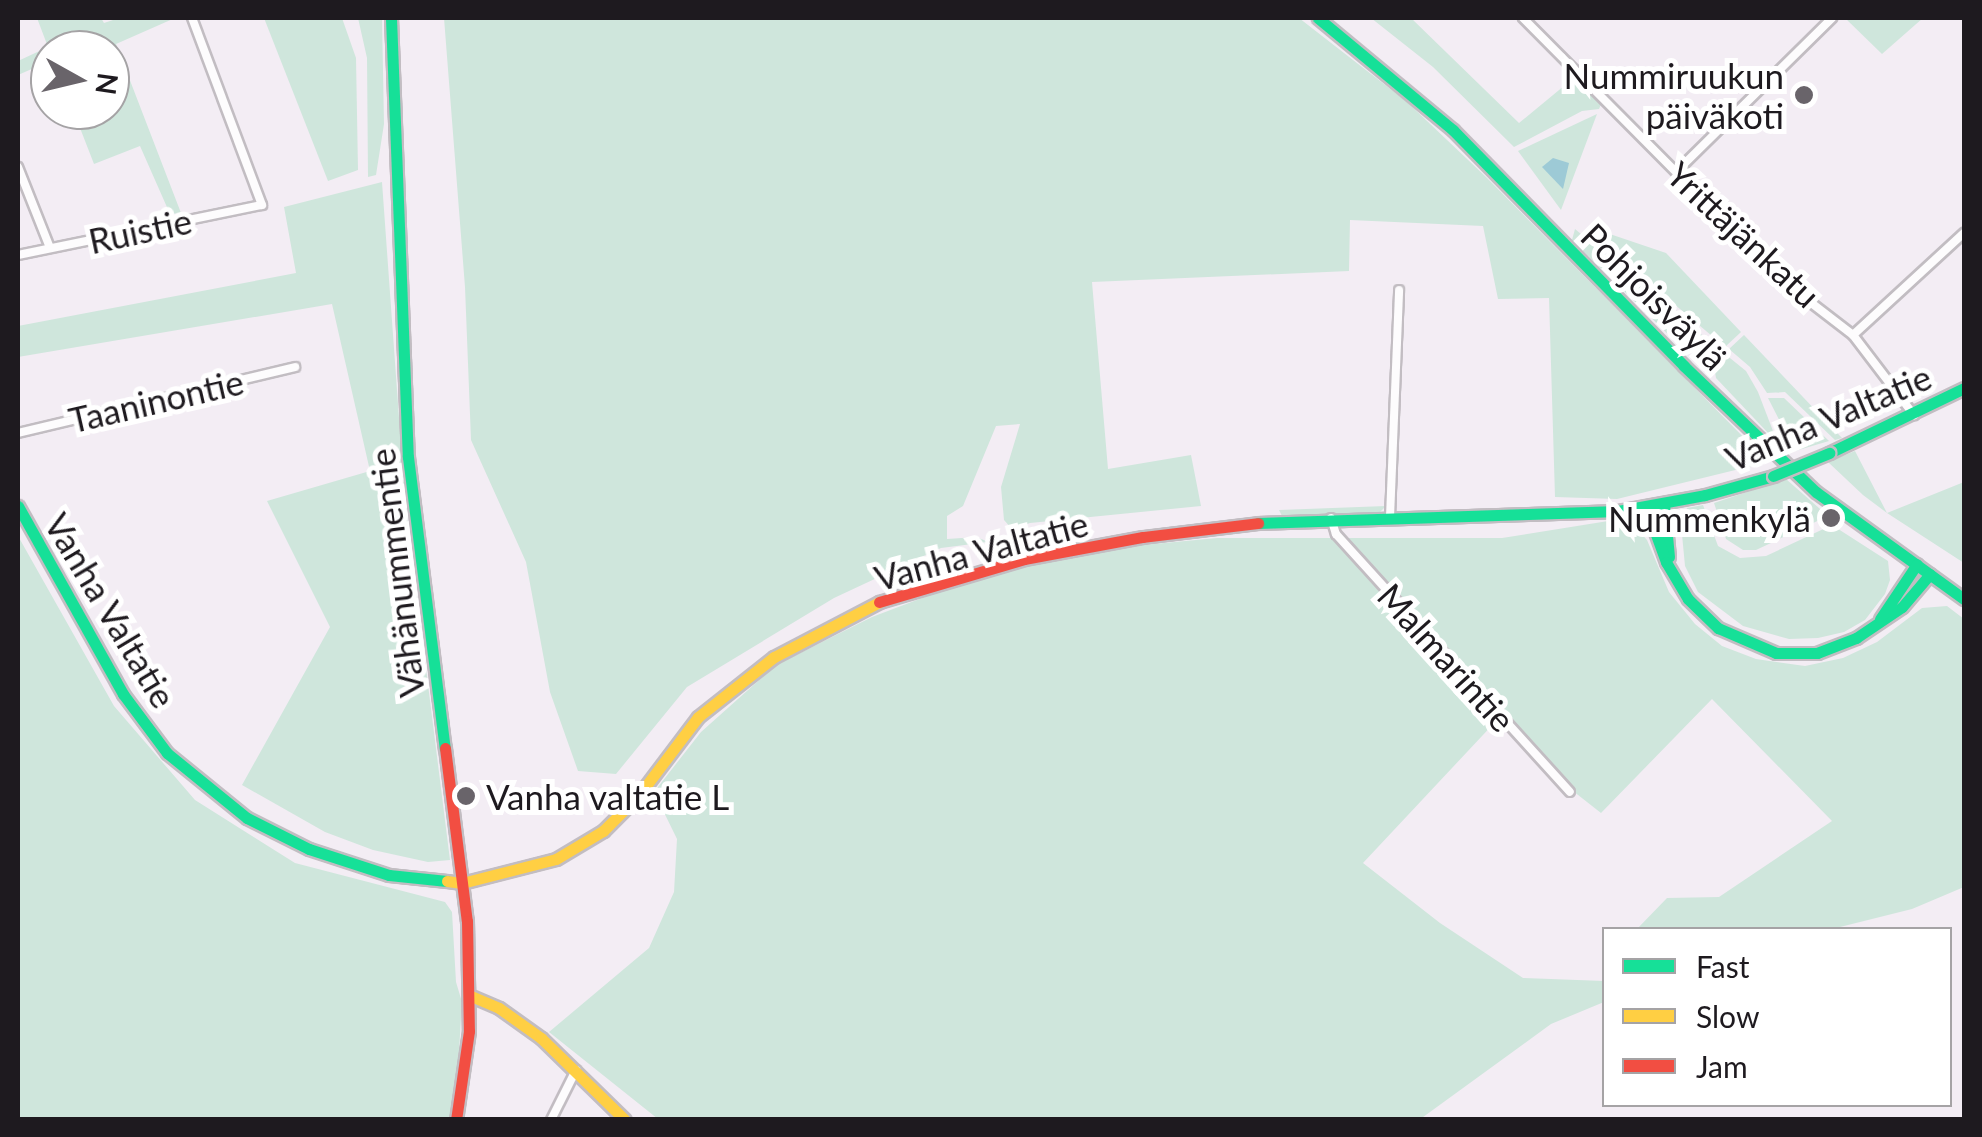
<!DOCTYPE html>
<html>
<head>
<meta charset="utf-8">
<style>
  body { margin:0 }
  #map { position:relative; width:1982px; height:1137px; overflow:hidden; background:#f3edf4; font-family:Lato,sans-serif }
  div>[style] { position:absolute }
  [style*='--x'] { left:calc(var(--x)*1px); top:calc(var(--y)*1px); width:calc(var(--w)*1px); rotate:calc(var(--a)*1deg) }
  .green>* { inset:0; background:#cfe6dc }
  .water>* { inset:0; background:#9dcad6 }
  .roads { filter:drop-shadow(2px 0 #c2bdc2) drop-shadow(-2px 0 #c2bdc2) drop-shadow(0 2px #c2bdc2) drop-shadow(0 -2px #c2bdc2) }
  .street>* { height:8px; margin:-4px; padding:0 4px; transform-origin:4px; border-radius:4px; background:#fdfcfd }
  .fast>* { height:11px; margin:-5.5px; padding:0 5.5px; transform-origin:5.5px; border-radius:5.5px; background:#16e098 }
  .slow>* { height:11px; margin:-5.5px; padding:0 5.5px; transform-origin:5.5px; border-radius:5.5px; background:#ffcf43 }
  .jam>* { height:11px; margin:-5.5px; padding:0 5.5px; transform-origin:5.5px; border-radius:5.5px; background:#f24e42 }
  .bridges { filter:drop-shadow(2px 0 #c2bdc2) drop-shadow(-2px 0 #c2bdc2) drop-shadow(0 2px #c2bdc2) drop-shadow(0 -2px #c2bdc2) }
  .fast-bridge>* { height:11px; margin:-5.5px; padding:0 5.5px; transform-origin:5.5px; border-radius:5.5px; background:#16e098 }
  .dots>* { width:28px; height:28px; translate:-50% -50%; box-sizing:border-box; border:5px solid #fff; border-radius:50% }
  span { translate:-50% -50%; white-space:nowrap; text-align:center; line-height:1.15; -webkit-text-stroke:10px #fff; paint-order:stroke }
  .poi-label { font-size:35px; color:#1e1a1f }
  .right { translate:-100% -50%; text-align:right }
  .left { translate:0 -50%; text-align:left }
  .street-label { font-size:35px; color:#1e1a1f }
  .frame { position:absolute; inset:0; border:20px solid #1e1a1f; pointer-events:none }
  .legend { position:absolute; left:1602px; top:927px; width:350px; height:180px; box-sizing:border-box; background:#fff; border:2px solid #a5a3a5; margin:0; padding:12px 18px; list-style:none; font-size:30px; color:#1e1a1f }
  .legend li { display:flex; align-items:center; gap:20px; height:50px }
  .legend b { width:50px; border:2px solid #a5a3a5 }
  .north { position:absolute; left:30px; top:30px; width:100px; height:100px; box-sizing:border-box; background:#fff; border:2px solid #a5a3a5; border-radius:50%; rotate:98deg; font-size:28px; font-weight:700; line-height:40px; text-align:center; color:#1e1a1f }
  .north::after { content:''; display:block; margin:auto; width:35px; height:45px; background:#69646a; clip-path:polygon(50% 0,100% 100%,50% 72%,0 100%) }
</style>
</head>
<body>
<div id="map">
  <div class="green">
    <i style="clip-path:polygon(37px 18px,101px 18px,104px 23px,119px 18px,175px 18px,116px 44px,181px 213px,170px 214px,140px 146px,94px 164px,73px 110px,110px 110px,110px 50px,50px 50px,50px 61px,18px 75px,18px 61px,48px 47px)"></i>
    <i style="clip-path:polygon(264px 18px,342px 18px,356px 58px,358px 170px,328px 181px)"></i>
    <i style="clip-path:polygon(358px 18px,382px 18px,384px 124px,376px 175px,368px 177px,367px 58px)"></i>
    <i style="clip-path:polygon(444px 18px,1299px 18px,1407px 102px,1486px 177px,1768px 462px,1617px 499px,1555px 497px,1549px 298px,1498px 299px,1483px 226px,1350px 220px,1349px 271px,1092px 282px,1108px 469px,1191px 455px,1201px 506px,1030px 523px,1012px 529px,1004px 520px,1001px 487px,1020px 424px,996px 426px,963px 506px,947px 516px,947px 539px,977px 537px,988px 542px,941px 548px,834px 598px,687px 687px,616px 774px,578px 771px,550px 692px,526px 562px,471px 440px,465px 287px)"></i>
    <i style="clip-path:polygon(1371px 18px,1411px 18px,1519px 123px,1576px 76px,1602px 102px,1599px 109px,1582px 111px,1514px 147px,1433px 67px)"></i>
    <i style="clip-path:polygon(1845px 18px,1923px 18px,1882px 54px)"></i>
    <i style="clip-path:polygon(1597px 114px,1561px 210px,1518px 151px)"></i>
    <i style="clip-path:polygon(382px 182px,405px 501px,450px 860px,428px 862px,373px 850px,325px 832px,242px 785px,330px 627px,267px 501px,370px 471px,332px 304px,18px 357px,18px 326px,296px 273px,284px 207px)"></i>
    <i style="clip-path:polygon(1575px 229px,1720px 350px,1704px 359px,1678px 344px,1572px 240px)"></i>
    <i style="clip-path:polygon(1595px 229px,1666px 253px,1741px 332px,1725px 347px,1590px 233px)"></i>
    <i style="clip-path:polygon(1744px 335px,1842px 438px,1835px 440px,1785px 392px,1767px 393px,1750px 367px,1729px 349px)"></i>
    <i style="clip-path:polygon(1725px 354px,1746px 371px,1758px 392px,1773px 431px,1769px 434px,1716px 378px,1714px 366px)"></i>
    <i style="clip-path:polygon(1768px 398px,1784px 398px,1829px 441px,1795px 451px)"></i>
    <i style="clip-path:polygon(1855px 451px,1887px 513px,1964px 482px,1964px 563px,1887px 513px,1863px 495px,1828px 462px)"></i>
    <i style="clip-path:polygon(1786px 479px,1828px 516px,1756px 550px,1743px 550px,1726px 539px,1714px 503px)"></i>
    <i style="clip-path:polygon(1703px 505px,1718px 546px,1740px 558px,1766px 556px,1832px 525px,1888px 561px,1890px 580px,1885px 594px,1865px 620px,1844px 632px,1818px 638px,1789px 639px,1743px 626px,1698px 592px,1685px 566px,1681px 524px,1687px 508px)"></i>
    <i style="clip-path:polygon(1386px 506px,1380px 512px,1282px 516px,1279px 510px)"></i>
    <i style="clip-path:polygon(1627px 518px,1647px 540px,1669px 592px,1695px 624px,1722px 646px,1756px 659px,1805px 666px,1843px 658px,1877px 642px,1922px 608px,1947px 606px,1964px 619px,1964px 887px,1912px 909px,1832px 929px,1637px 929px,1667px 898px,1719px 897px,1832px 821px,1712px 699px,1601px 813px,1573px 791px,1346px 538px,1502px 538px)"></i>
    <i style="clip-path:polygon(18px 536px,114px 706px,195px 800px,295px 863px,445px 902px,452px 912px,456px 982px,462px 1002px,457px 1084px,450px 1119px,18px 1119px)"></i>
    <i style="clip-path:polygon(1217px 538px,1335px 538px,1497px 720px,1363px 863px,1440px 923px,1523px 978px,1604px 981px,1604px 1002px,1551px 1024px,1419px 1120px,658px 1119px,549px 1032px,649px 948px,674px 892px,677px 839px,654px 792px,701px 732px,776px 665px,872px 617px,988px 573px,1122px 547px)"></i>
  </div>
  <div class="water">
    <i style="clip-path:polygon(1553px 158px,1569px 163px,1563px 189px,1542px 167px)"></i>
  </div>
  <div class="roads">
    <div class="street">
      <i style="--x:1523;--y:18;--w:376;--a:45.2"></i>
      <i style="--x:1788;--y:285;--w:82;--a:37.6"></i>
      <i style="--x:1853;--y:335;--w:101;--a:52.7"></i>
      <i style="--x:18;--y:167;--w:87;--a:68.4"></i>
      <i style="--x:1677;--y:171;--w:218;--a:-44.6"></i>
      <i style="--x:18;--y:255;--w:249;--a:-11.6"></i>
      <i style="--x:262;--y:205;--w:200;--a:-110.5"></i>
      <i style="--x:1853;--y:335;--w:151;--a:-42.6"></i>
      <i style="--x:18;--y:433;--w:285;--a:-13.4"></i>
      <i style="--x:1390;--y:517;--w:227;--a:-87.7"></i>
      <i style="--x:1331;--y:518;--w:17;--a:73"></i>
      <i style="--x:1336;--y:534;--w:348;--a:47.8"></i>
      <i style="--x:551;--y:1120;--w:56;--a:-63.4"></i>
    </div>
    <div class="fast">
      <i style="--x:391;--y:18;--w:439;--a:87.8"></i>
      <i style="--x:408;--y:457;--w:293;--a:82.8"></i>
      <i style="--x:1318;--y:18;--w:175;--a:39.7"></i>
      <i style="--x:1453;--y:130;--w:330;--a:45.6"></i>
      <i style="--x:1684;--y:366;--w:182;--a:43.7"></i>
      <i style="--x:1816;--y:492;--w:183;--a:35.9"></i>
      <i style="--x:1829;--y:453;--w:150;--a:-25.7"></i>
      <i style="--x:1664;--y:504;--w:53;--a:84.6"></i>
      <i style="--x:18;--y:506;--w:215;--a:60.8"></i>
      <i style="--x:123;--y:694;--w:74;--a:53.3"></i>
      <i style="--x:167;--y:753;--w:103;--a:39.1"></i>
      <i style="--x:247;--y:818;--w:69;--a:26.6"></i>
      <i style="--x:309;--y:849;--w:84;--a:18"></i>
      <i style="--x:389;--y:875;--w:58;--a:5.9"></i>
      <i style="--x:1646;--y:507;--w:59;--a:70"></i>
      <i style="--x:1666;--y:562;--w:43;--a:59.3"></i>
      <i style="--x:1688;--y:599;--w:42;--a:44"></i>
      <i style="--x:1718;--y:628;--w:63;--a:23.3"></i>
      <i style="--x:1776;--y:653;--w:41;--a:0"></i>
      <i style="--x:1817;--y:653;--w:42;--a:-21"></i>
      <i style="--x:1856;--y:638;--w:55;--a:-34"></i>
      <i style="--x:1902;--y:607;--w:43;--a:-49.7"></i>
      <i style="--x:1258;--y:523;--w:360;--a:-1.9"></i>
      <i style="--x:1618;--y:511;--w:88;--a:-10.4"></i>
      <i style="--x:1705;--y:495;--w:71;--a:-15.6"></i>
      <i style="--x:1880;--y:619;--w:66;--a:-56.1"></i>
    </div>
    <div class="slow">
      <i style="--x:447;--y:881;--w:15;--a:8"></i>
      <i style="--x:462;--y:883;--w:97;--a:-14.3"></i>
      <i style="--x:556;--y:859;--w:55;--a:-30.8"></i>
      <i style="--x:603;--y:831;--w:51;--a:-45"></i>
      <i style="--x:639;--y:795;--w:98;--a:-52.9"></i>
      <i style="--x:698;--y:717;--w:97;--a:-38.3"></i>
      <i style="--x:774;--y:657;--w:119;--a:-27.6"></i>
      <i style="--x:471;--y:996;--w:30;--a:23"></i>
      <i style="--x:499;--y:1008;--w:52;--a:35.5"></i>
      <i style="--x:541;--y:1038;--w:117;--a:44.3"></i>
    </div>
    <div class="jam">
      <i style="--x:879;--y:602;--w:151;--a:-16.5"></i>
      <i style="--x:1024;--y:559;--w:121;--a:-10.5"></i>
      <i style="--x:1143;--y:537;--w:116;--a:-6.9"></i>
      <i style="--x:445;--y:748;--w:174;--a:82.8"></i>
      <i style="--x:467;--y:921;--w:110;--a:89"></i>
      <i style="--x:469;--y:1031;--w:90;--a:98.3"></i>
    </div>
  </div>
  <div class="bridges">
    <div class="fast-bridge">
      <i style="--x:1773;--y:476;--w:61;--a:-22.3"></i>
    </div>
  </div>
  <div class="dots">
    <i style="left:1804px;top:95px;background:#69646a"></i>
    <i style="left:1831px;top:518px;background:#69646a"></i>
    <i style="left:466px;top:796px;background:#69646a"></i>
  </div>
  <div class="poi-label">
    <span class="right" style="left:1784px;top:95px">Nummiruukun<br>päiväkoti</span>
    <span class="right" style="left:1811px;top:518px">Nummenkylä</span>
    <span class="left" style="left:486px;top:796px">Vanha valtatie L</span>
  </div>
  <div class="street-label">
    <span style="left:140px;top:230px;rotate:-12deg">Ruistie</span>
    <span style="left:1744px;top:234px;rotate:43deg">Yrittäjänkatu</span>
    <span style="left:1655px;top:296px;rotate:45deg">Pohjoisväylä</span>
    <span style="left:156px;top:400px;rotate:-13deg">Taaninontie</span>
    <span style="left:1828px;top:417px;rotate:-23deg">Vanha Valtatie</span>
    <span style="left:981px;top:550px;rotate:-15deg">Vanha Valtatie</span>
    <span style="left:396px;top:573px;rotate:-97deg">Vähänummentie</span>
    <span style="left:111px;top:610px;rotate:59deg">Vanha Valtatie</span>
    <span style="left:1447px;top:657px;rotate:48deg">Malmarintie</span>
  </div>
  <div class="frame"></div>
  <ul class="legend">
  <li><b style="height:12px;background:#16e098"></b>Fast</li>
  <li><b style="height:12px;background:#ffcf43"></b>Slow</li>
  <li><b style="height:12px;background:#f24e42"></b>Jam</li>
  </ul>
  <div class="north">N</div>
</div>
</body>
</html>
